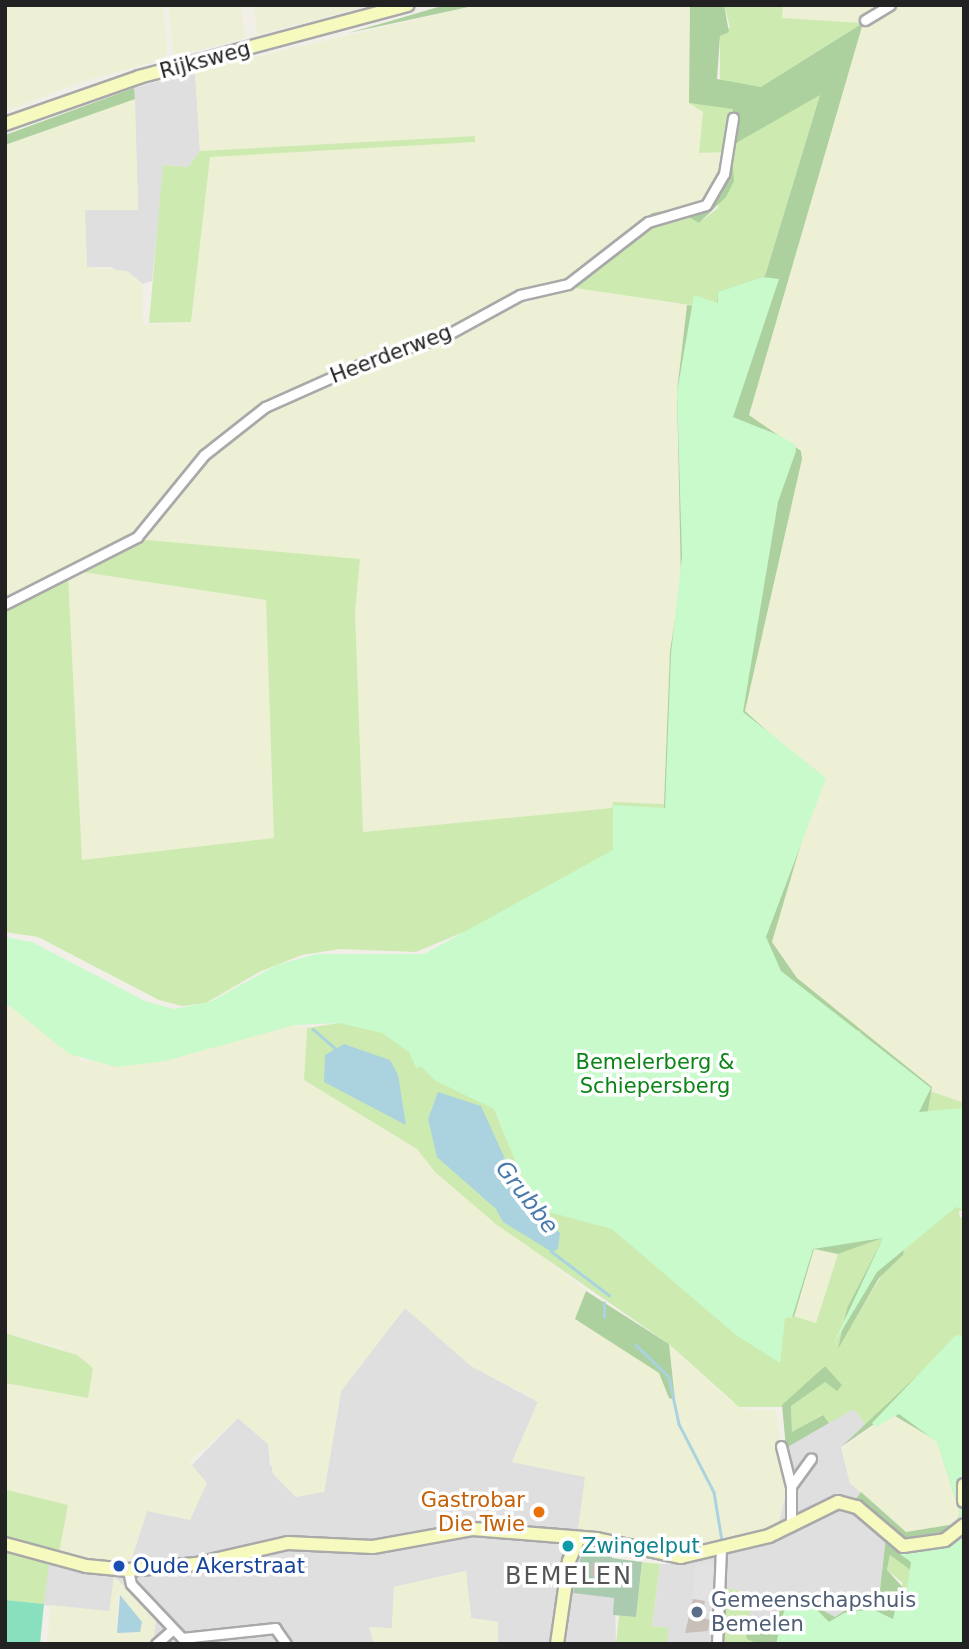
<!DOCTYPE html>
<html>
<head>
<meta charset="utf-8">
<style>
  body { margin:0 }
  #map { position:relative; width:969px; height:1649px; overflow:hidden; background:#f2efe9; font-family:"DejaVu Sans",sans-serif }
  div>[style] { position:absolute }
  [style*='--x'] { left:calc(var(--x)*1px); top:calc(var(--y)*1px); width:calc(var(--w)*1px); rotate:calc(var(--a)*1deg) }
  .residential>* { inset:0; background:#e0dfdf }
  .farmland>* { inset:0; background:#eef0d5 }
  .grass>* { inset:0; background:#cdebb0 }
  .forest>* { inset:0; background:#add19e }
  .cemetery>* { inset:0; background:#aacbaf }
  .park>* { inset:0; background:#c8facc }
  .pitch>* { inset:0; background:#88e0be }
  .parking>* { inset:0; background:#e2e2e2 }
  .water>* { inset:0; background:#aad3df }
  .stream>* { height:2.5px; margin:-1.25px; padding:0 1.25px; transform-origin:1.25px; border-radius:1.25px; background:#aad3df }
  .building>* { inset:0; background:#c7bfb8 }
  .roads { filter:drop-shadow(2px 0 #a9a9a9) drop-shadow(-2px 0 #a9a9a9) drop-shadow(0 2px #a9a9a9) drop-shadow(0 -2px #a9a9a9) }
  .street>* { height:9px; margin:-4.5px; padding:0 4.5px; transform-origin:4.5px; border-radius:4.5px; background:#fff }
  .secondary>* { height:12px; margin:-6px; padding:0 6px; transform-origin:6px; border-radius:6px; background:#f7fabf }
  .dots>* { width:19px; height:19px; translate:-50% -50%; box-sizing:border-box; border:4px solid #fff; border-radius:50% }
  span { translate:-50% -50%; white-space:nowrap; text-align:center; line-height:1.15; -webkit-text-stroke:7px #fff; paint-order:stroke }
  .street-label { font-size:21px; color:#222 }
  .park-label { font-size:21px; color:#0c8416 }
  .food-label { font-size:21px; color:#c56008 }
  .right { translate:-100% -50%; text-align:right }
  .culture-label { font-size:21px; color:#0d838f }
  .left { translate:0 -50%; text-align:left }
  .transit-label { font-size:21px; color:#164399 }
  .service-label { font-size:21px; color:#4e5e75 }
  .water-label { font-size:23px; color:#4a7aab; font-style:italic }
  .quarter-label { font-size:24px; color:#555; letter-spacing:2px }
  .frame { position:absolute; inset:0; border:7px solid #222; pointer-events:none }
</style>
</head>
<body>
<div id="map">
  <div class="residential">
    <i style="clip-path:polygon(195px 71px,200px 151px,188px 167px,164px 165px,152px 281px,143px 284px,110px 267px,87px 267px,84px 209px,138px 210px,134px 88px)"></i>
    <i style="clip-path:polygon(405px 1308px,471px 1366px,538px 1402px,512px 1462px,586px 1477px,578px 1529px,588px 1535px,581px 1551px,615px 1598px,616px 1644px,498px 1644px,498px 1622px,471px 1618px,465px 1571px,394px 1587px,392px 1628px,374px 1637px,374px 1644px,153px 1644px,114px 1578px,110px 1612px,44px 1605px,48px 1558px,130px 1563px,147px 1511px,238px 1418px,268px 1444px,270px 1465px,324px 1492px,341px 1391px)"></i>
    <i style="clip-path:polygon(854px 1408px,867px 1427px,841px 1447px,850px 1483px,861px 1492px,855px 1500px,887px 1528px,879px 1598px,857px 1602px,835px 1617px,790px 1597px,777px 1614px,745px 1629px,750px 1611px,720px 1644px,667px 1644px,668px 1628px,652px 1626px,660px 1564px,689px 1564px,777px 1529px,787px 1489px,780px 1450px)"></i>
  </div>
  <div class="farmland">
    <i style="clip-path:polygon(5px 5px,163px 5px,167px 52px,164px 59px,78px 83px,5px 112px)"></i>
    <i style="clip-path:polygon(168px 5px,241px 5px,245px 38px,174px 57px)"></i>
    <i style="clip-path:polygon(254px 5px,372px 5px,257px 35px)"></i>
    <i style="clip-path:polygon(478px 5px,690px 5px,689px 102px,703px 112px,699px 153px,726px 152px,721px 177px,705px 203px,652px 213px,569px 280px,513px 295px,453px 330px,285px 394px,239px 422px,196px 460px,140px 531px,5px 601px,5px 145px,135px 99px,138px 210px,85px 210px,87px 267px,127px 271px,143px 284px,143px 325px,191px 322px,209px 157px,475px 141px,474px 136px,200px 151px,195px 71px)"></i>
    <i style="clip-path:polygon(783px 5px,964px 5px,964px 1103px,930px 1091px,797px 978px,772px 942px,820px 779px,756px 740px,745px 711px,802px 459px,751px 420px,751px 399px,862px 23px,782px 18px)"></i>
    <i style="clip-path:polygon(575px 288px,687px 305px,677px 391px,681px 583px,670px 651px,664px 804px,613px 802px,613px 808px,363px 832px,355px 611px,360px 559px,136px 539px,208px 457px,253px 416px,402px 351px,402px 355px,438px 345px,518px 305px)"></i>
    <i style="clip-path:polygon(76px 571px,266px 600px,274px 838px,82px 861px,68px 574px)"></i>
    <i style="clip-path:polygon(5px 1003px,84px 1062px,295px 1025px,307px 1028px,304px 1080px,417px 1149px,445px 1181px,586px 1291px,575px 1319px,659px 1373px,669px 1398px,675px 1400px,669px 1344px,730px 1401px,750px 1410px,776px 1410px,787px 1489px,777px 1529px,680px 1554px,578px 1530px,585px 1477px,512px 1462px,538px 1401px,471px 1366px,405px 1308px,341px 1391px,324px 1492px,296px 1497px,273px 1474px,268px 1444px,238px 1418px,189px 1462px,207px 1483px,190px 1520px,147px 1511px,130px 1563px,123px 1566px,59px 1553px,68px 1505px,6px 1491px,5px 1496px,5px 1383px,87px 1398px,93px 1369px,61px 1348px,5px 1333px)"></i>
    <i style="clip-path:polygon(814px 1249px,838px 1254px,816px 1323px,794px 1317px)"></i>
    <i style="clip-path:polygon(890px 1413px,937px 1441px,960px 1513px,955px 1524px,906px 1532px,850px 1483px,842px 1449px)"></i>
    <i style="clip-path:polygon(466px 1571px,471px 1618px,498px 1622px,498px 1644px,374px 1644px,369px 1627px,392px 1628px,394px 1587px)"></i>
    <i style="clip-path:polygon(evenodd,114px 1577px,157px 1614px,153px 1644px,47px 1644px,51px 1605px,109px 1611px,114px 1577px,118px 1595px,140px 1620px,140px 1632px,117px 1633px,118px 1595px)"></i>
  </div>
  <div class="grass">
    <i style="clip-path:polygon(724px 5px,783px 5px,782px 18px,863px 23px,761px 87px,720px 82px,720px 36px,730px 27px)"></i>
    <i style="clip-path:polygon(820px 95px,765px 276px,719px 292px,717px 309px,575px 288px,641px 230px,663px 219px,687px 216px,699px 223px,718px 208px,726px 152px,699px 153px,703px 112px,689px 103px,725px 106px,734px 109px,731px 113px)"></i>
    <i style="clip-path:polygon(475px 136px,475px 142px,210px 157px,191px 322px,149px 323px,163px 165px,188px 167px,200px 151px)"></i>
    <i style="clip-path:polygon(evenodd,136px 539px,360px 559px,355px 611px,363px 832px,612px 808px,613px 802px,664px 804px,662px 856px,832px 1065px,860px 1029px,875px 1053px,887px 1098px,780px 1312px,816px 1323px,838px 1254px,883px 1238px,847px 1308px,839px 1346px,903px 1240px,930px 1091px,964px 1103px,964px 1210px,959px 1211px,960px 1218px,964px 1216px,964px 1448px,891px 1400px,867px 1427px,854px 1409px,829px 1423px,822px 1415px,792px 1433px,791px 1406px,825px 1381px,825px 1366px,782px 1407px,739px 1407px,669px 1344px,497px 1225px,435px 1172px,417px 1149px,304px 1080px,307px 1028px,339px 1023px,466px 931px,416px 952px,340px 949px,302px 955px,259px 972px,206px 1003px,182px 1006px,159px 1000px,38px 937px,5px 932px,5px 609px,68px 574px,82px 860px,274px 838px,266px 600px,76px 571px,136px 539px,431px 1057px,534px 1136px,511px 1149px,494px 1109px,431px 1057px)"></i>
    <i style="clip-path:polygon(5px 1333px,77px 1355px,93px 1368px,88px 1398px,5px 1383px)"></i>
    <i style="clip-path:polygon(7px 1490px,68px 1505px,59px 1553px,5px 1539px)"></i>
    <i style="clip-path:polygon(5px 1548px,49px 1561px,44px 1604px,5px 1600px)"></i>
    <i style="clip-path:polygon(890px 1555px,930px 1578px,896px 1608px,885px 1598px,886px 1593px,897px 1594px,903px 1583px,887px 1570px)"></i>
    <i style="clip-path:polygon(642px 1562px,660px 1564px,652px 1626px,669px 1628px,667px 1644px,616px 1644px,619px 1615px,636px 1617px)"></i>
    <i style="clip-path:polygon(724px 1587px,742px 1592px,741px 1605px,750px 1611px,747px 1638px,758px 1644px,725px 1644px,721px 1636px)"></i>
  </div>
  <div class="forest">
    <i style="clip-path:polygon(445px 5px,478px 5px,348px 33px,387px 22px)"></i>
    <i style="clip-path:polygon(690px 5px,724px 5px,729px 32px,720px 36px,717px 79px,761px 87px,863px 23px,749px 415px,801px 451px,802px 459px,745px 711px,820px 779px,772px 942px,797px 978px,932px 1087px,903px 1255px,879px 1278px,838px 1349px,847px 1308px,883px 1238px,838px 1254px,814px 1249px,794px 1317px,780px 1312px,875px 1053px,859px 1030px,832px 1065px,662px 856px,670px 651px,681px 583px,677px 391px,687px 305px,717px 309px,718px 292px,765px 276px,820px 95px,731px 146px,734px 181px,726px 197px,699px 223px,687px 216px,663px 219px,641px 230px,585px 281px,575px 288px,569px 280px,652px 213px,705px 203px,721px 177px,733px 109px,689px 103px)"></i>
    <i style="clip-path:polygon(134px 88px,135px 99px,5px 145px,5px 135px)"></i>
    <i style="clip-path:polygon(586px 1291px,669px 1344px,675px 1400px,669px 1398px,659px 1373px,575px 1319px)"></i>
    <i style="clip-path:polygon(937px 1357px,964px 1448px,964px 1561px,912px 1571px,890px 1555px,887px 1570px,907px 1592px,886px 1593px,885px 1598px,964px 1644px,758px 1644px,747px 1639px,745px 1629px,777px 1614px,795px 1595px,835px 1617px,857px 1602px,879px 1598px,887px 1528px,855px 1500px,861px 1492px,906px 1532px,955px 1524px,960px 1513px,937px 1441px,890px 1413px,841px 1447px)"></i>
    <i style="clip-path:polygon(825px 1366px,842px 1385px,837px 1391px,825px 1382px,791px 1406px,792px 1432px,823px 1415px,829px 1423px,786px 1448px,782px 1405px)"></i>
  </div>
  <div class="cemetery">
    <i style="clip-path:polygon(582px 1551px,611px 1552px,612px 1558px,642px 1562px,636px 1617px,613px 1615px,614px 1598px,573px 1593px)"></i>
  </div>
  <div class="park">
    <i style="clip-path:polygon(762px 277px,779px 279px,733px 417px,778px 435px,795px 444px,796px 451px,778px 502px,743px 712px,826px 778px,766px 937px,781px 971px,931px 1088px,919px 1112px,964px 1108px,964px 1210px,956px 1207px,877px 1272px,832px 1347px,883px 1238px,813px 1249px,792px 1318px,785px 1318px,780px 1363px,736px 1335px,612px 1229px,545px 1211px,524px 1182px,494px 1109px,436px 1081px,421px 1066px,416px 1068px,409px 1052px,382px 1033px,339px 1023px,295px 1025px,165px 1061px,117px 1067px,69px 1054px,5px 1002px,5px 937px,32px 942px,145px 1001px,174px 1009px,210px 1002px,277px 965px,317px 954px,424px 954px,613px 850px,613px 805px,665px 808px,671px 653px,682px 557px,677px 392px,694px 295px,718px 303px,718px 292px)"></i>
    <i style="clip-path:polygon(956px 1335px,964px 1336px,964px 1533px,955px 1525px,960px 1513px,937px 1442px,899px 1414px,876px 1427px,872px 1423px)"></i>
    <i style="clip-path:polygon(964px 1536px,964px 1644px,776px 1644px,785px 1607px,799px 1607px,804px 1597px,829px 1622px,844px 1613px,872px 1609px,893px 1619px,897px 1601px,906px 1598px,911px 1562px,890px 1547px,929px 1550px)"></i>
  </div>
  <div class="pitch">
    <i style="clip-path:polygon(5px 1600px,44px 1604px,40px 1644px,5px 1644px)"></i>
  </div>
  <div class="parking">
    <i style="clip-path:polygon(696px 1563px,719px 1566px,712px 1602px,692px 1599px)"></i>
  </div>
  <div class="water">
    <i style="clip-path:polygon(344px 1044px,390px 1060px,398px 1075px,406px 1125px,324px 1082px,325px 1055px)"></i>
    <i style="clip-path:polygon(438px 1092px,481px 1106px,522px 1196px,560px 1233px,558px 1249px,552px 1252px,503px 1222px,496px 1209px,437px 1157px,428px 1119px)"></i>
    <i style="clip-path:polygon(120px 1595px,142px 1622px,140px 1632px,117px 1633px)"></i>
  </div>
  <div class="stream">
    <i style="--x:313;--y:1029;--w:30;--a:41"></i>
    <i style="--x:551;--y:1251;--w:73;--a:37.2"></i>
    <i style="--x:604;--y:1317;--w:14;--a:-90"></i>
    <i style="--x:636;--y:1345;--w:46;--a:44.1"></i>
    <i style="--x:669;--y:1377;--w:48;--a:78"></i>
    <i style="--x:679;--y:1424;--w:76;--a:62.8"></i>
    <i style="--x:714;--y:1492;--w:50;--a:80.7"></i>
    <i style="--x:723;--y:1592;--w:29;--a:-88"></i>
  </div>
  <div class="building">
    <i style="clip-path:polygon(591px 1564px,614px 1565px,630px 1570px,613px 1578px,591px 1576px)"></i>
    <i style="clip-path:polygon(693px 1599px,705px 1601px,702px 1618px,710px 1620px,708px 1631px,685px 1633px)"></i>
  </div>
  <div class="roads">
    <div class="street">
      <i style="--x:865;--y:20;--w:29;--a:-31"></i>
      <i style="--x:5;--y:604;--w:148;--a:-26.9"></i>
      <i style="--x:137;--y:537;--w:106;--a:-50.7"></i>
      <i style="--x:204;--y:455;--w:78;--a:-38.2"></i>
      <i style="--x:265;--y:407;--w:120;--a:-24"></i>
      <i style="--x:375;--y:358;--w:73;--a:-17.4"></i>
      <i style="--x:445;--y:336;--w:85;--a:-28.7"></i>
      <i style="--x:520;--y:295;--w:49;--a:-12.9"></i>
      <i style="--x:568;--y:284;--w:101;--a:-37.8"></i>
      <i style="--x:648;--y:222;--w:60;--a:-16.3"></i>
      <i style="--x:706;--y:205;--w:36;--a:-60"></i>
      <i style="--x:724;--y:174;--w:57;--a:-80.9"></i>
      <i style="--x:781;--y:1446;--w:41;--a:76"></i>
      <i style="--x:791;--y:1486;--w:40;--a:90"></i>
      <i style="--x:791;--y:1486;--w:34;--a:-54"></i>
      <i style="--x:128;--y:1570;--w:14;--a:78"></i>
      <i style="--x:131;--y:1584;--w:74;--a:46.6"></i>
      <i style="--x:182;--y:1638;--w:94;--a:-6.1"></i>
      <i style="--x:275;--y:1628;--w:19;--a:55"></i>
      <i style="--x:156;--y:1644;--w:21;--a:-41"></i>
      <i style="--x:717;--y:1644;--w:96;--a:-87.6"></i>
    </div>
    <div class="secondary">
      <i style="--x:5;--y:124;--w:142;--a:-19.3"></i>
      <i style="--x:139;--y:77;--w:278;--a:-15"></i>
      <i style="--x:964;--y:1485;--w:16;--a:90"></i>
      <i style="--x:5;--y:1544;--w:84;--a:15.2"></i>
      <i style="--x:86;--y:1566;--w:42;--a:5.4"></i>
      <i style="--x:128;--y:1570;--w:68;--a:-5"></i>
      <i style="--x:196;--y:1564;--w:94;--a:-12.9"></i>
      <i style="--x:288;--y:1543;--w:85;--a:2.7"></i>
      <i style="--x:373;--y:1547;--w:102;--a:-10.2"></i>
      <i style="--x:473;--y:1529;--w:124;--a:4.6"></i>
      <i style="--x:597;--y:1539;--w:86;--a:12.1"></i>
      <i style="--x:681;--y:1557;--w:90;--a:-13.4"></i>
      <i style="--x:769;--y:1536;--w:77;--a:-26.2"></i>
      <i style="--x:838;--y:1502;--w:20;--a:15"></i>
      <i style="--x:857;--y:1507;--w:60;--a:40.3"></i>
      <i style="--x:903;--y:1546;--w:42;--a:-8.1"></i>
      <i style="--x:945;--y:1540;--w:24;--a:-38"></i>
      <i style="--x:557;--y:1644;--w:84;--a:-81.8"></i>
      <i style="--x:569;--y:1561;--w:23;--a:-67"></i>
    </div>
  </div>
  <div class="dots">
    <i style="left:539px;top:1512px;background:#e8710a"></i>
    <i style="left:568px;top:1546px;background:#0f9aa8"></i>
    <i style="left:119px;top:1566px;background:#1a4fb4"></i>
    <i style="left:697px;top:1612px;background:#5c6f8a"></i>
  </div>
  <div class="street-label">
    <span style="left:205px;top:60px;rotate:-15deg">Rijksweg</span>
    <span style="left:391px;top:354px;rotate:-21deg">Heerderweg</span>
  </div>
  <div class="park-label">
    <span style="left:655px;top:1074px">Bemelerberg &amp;<br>Schiepersberg</span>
  </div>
  <div class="food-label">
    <span class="right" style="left:525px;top:1512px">Gastrobar<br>Die Twie</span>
  </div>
  <div class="culture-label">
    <span class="left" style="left:582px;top:1546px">Zwingelput</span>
  </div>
  <div class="transit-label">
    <span class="left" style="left:133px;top:1566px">Oude Akerstraat</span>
  </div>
  <div class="service-label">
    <span class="left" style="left:711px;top:1612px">Gemeenschapshuis<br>Bemelen</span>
  </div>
  <div class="water-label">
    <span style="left:527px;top:1197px;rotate:52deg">Grubbe</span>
  </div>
  <div class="quarter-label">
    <span style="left:569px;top:1577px">BEMELEN</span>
  </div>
  <div class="frame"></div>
</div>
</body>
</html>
